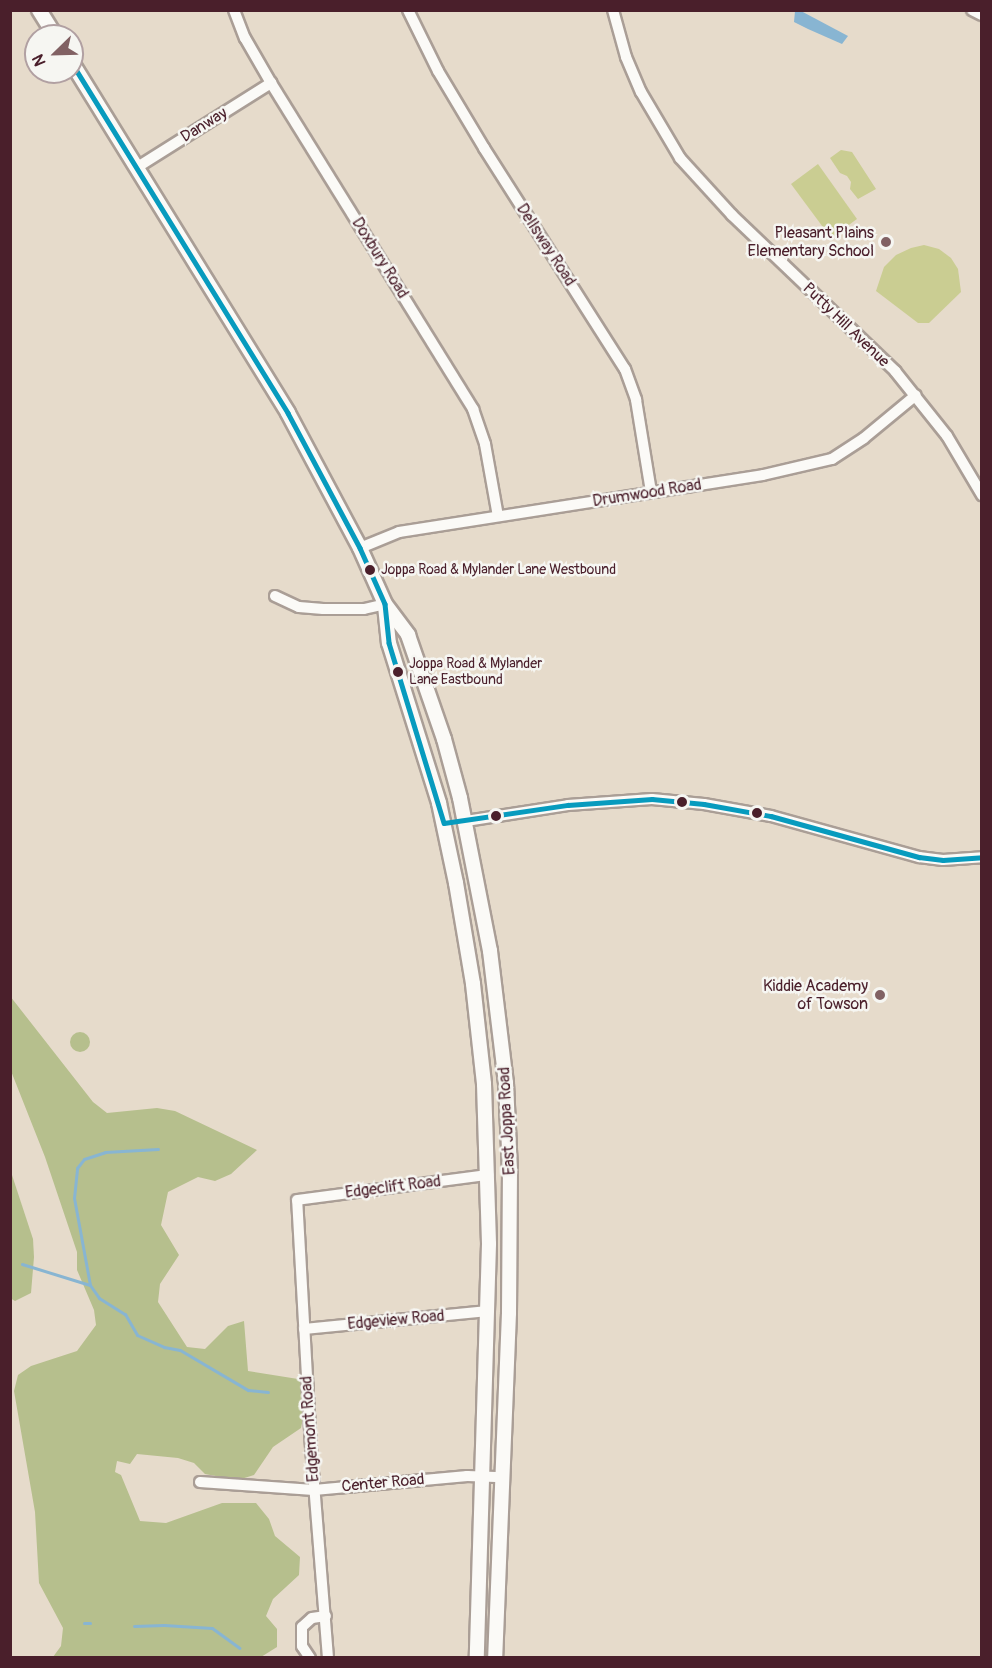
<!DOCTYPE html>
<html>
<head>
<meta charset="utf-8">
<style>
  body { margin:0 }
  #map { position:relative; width:992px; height:1668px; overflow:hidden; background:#e6dbcb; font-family:Pangolin,sans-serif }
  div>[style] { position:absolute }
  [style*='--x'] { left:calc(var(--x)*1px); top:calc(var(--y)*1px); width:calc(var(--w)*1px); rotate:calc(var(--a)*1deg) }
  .green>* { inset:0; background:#cacd92 }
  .forest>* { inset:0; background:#b6bf8d }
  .round { border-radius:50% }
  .water>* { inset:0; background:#88b5d2 }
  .stream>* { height:3px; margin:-1.5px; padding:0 1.5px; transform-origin:1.5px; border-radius:1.5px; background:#88b5d2 }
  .roads { filter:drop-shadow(2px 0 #aa9e96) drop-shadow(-2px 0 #aa9e96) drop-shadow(0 2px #aa9e96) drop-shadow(0 -2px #aa9e96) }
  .minor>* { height:10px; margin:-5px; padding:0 5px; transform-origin:5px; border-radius:5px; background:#fbfaf7 }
  .major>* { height:14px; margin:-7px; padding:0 7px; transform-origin:7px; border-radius:7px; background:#fbfaf7 }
  .bus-1>* { height:4.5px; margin:-2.25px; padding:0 2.25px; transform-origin:2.25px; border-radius:2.25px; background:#079bbe }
  .dots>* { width:16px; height:16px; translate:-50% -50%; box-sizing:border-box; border:3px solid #f6f6f2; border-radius:50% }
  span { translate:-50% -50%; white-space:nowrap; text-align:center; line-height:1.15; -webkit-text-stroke:5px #f6f6f2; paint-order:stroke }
  .bus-label { font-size:14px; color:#4a1f2b }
  .left { translate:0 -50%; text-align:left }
  .street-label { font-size:16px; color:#4a1f2b }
  .poi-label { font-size:16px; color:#4a1f2b }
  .right { translate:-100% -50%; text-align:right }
  .frame { position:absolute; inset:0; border:12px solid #4a1f2b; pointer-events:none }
  .north { position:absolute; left:24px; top:24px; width:60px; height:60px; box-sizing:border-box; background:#f6f6f2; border:2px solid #b1a0a2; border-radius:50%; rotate:247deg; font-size:16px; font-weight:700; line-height:24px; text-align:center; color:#4a1f2b }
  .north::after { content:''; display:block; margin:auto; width:21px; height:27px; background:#816163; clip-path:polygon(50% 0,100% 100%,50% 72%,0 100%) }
</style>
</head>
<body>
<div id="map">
  <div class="green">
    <i style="clip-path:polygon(841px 150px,852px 152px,876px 189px,858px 199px,850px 189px,851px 182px,847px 176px,840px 173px,830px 158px)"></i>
    <i style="clip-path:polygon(818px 164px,857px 219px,831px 238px,791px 184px)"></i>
    <i style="clip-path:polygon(924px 245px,939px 249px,951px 258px,958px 269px,961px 292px,929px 323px,918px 323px,876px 291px,884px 267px,896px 255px,911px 248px)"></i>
  </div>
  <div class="forest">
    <i style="clip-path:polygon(10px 996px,93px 1102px,107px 1113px,157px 1108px,175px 1111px,257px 1150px,231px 1174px,215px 1181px,198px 1177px,168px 1192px,161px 1225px,179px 1255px,160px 1284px,158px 1302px,187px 1347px,205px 1349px,228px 1326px,244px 1321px,248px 1371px,298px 1379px,308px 1394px,301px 1428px,273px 1447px,254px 1475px,238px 1480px,205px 1474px,194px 1463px,178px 1458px,137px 1454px,130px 1464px,117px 1461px,115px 1472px,121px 1475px,140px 1521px,166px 1523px,222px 1503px,256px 1503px,269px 1519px,275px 1536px,300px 1557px,299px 1575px,273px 1599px,266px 1616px,277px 1629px,277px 1647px,261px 1657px,53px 1657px,61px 1646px,63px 1628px,39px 1583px,35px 1512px,14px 1391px,18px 1375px,31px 1366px,77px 1351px,96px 1325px,94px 1310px,77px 1270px,77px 1252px,45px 1157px,11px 1071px)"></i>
    <i class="round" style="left:70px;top:1032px;width:20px;height:20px"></i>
    <i style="clip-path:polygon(10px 1169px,33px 1239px,34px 1257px,31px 1293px,15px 1301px,10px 1298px)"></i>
  </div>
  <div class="water">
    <i style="clip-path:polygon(795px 11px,801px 11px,848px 36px,842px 44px,808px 29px,794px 22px)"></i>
  </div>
  <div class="stream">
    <i style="--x:22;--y:1264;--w:71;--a:17.2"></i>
    <i style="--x:90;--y:1285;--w:16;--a:55"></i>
    <i style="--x:99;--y:1298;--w:31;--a:32"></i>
    <i style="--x:125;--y:1314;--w:24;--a:60"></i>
    <i style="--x:137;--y:1335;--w:30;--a:24"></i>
    <i style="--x:164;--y:1347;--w:16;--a:11"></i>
    <i style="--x:180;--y:1350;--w:79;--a:30.5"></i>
    <i style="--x:248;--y:1390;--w:20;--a:6"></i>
    <i style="--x:90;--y:1285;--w:88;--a:-100.4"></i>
    <i style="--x:74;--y:1198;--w:30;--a:-84"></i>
    <i style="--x:77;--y:1168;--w:11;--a:-52"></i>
    <i style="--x:84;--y:1159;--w:22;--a:-18"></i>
    <i style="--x:105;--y:1152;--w:53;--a:-3.2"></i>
    <i style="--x:84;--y:1623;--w:6;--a:0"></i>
    <i style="--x:134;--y:1626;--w:30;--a:-2"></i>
    <i style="--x:164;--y:1625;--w:48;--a:3.6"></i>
    <i style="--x:212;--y:1628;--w:34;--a:36"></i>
  </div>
  <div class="roads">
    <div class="minor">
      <i style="--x:234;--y:10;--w:30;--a:69"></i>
      <i style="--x:245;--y:38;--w:52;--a:60"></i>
      <i style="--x:271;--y:83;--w:384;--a:58.2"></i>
      <i style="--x:473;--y:409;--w:37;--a:71"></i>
      <i style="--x:485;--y:444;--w:73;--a:79.8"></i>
      <i style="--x:408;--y:10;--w:68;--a:63.8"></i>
      <i style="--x:438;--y:71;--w:90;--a:59.1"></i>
      <i style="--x:484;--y:148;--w:262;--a:57.5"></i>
      <i style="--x:625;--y:369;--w:33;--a:70"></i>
      <i style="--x:636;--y:400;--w:93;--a:80.7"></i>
      <i style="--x:613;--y:10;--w:49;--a:74.5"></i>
      <i style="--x:626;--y:57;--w:38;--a:67"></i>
      <i style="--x:641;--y:92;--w:77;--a:59.4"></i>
      <i style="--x:680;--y:158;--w:77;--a:47.6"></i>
      <i style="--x:732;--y:215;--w:226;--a:43.7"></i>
      <i style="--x:895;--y:371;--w:83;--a:51.3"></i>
      <i style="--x:947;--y:436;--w:69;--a:59.3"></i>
      <i style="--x:972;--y:10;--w:11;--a:27"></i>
      <i style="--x:136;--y:168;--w:160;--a:-32.2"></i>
      <i style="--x:360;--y:548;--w:42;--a:-22.3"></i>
      <i style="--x:399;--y:532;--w:368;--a:-8.9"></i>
      <i style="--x:763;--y:475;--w:71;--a:-13.1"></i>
      <i style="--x:832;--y:459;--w:38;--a:-33"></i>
      <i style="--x:864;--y:438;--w:67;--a:-39.6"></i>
      <i style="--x:275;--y:596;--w:26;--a:25"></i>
      <i style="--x:299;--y:607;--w:24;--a:5"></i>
      <i style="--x:323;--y:609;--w:41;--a:0"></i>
      <i style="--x:364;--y:609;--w:22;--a:-13"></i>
      <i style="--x:466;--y:821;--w:103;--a:-8.9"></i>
      <i style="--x:568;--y:805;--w:84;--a:-4.1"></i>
      <i style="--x:652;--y:799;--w:52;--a:5.5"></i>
      <i style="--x:704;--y:804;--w:68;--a:10.2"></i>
      <i style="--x:771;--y:816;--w:154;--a:15.5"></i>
      <i style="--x:919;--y:857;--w:24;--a:7"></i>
      <i style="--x:943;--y:860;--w:39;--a:-4"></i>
      <i style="--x:304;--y:1329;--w:185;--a:-5.6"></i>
      <i style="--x:200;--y:1482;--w:114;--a:4"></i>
      <i style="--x:314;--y:1490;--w:154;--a:-5.2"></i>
      <i style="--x:467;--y:1476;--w:36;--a:2"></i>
      <i style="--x:310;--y:1658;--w:14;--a:-124"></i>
      <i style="--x:302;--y:1646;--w:19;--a:-90"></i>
      <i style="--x:302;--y:1627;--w:13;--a:-42"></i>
      <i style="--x:312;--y:1618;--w:14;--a:-8"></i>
      <i style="--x:328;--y:1658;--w:211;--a:-94.6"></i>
      <i style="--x:311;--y:1448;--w:248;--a:-93.2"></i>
      <i style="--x:297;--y:1200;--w:193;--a:-7.5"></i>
    </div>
    <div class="major">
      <i style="--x:39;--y:10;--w:31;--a:58"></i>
      <i style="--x:72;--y:63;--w:411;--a:58.3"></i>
      <i style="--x:288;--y:413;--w:153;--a:61.9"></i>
      <i style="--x:360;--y:548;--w:61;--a:65.9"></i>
      <i style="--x:385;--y:604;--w:39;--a:53"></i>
      <i style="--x:408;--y:635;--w:110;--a:70.9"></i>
      <i style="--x:444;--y:739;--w:61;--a:74.8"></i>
      <i style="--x:460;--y:798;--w:156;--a:78.9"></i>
      <i style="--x:490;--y:951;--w:133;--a:83.1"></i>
      <i style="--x:506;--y:1083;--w:87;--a:87.4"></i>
      <i style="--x:510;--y:1170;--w:143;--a:90.4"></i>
      <i style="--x:509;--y:1313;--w:345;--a:92.3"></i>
      <i style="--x:385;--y:606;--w:37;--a:84"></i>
      <i style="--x:389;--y:643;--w:168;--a:72.6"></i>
      <i style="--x:439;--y:803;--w:82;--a:78"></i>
      <i style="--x:456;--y:883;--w:102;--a:80.4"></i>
      <i style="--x:473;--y:984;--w:101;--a:83.7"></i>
      <i style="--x:484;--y:1084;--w:160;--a:88.2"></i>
      <i style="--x:489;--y:1244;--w:414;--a:91.7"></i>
    </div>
  </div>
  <div class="bus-1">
    <i style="--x:72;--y:63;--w:411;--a:58.3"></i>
    <i style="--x:288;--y:413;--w:153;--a:61.9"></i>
    <i style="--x:360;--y:548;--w:61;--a:65.9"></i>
    <i style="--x:385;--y:604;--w:39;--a:84"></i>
    <i style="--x:389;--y:643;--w:188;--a:73"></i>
    <i style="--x:444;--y:823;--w:125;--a:-8.3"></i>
    <i style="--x:568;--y:805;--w:84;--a:-4.1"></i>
    <i style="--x:652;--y:799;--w:52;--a:5.5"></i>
    <i style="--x:704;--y:804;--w:68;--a:10.2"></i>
    <i style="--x:771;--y:816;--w:154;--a:15.5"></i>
    <i style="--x:919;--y:857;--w:24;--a:7"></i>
    <i style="--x:943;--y:860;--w:39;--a:-4"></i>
  </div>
  <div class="dots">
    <i style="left:886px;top:242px;background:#816163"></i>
    <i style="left:370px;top:570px;background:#4a1f2b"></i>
    <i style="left:398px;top:672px;background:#4a1f2b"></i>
    <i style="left:682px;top:802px;background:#4a1f2b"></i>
    <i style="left:757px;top:813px;background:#4a1f2b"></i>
    <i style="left:496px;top:816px;background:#4a1f2b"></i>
    <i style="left:880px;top:995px;background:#816163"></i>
  </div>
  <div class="bus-label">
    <span class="left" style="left:381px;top:570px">Joppa Road &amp; Mylander Lane Westbound</span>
    <span class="left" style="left:409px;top:672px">Joppa Road &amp; Mylander<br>Lane Eastbound</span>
  </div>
  <div class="street-label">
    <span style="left:204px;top:125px;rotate:-32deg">Danway</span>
    <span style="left:546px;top:245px;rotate:57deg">Dellsway Road</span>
    <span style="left:380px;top:258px;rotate:58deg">Doxbury Road</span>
    <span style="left:846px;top:325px;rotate:44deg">Putty Hill Avenue</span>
    <span style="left:647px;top:493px;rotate:-9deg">Drumwood Road</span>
    <span style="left:507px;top:1121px;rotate:-93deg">East Joppa Road</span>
    <span style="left:393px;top:1187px;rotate:-7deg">Edgeclift Road</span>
    <span style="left:396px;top:1320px;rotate:-5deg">Edgeview Road</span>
    <span style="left:310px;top:1429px;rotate:-94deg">Edgemont Road</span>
    <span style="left:383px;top:1483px;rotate:-5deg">Center Road</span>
  </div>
  <div class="poi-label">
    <span class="right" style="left:874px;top:242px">Pleasant Plains<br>Elementary School</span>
    <span class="right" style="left:868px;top:995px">Kiddie Academy<br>of Towson</span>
  </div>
  <div class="frame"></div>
  <div class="north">N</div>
</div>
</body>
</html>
